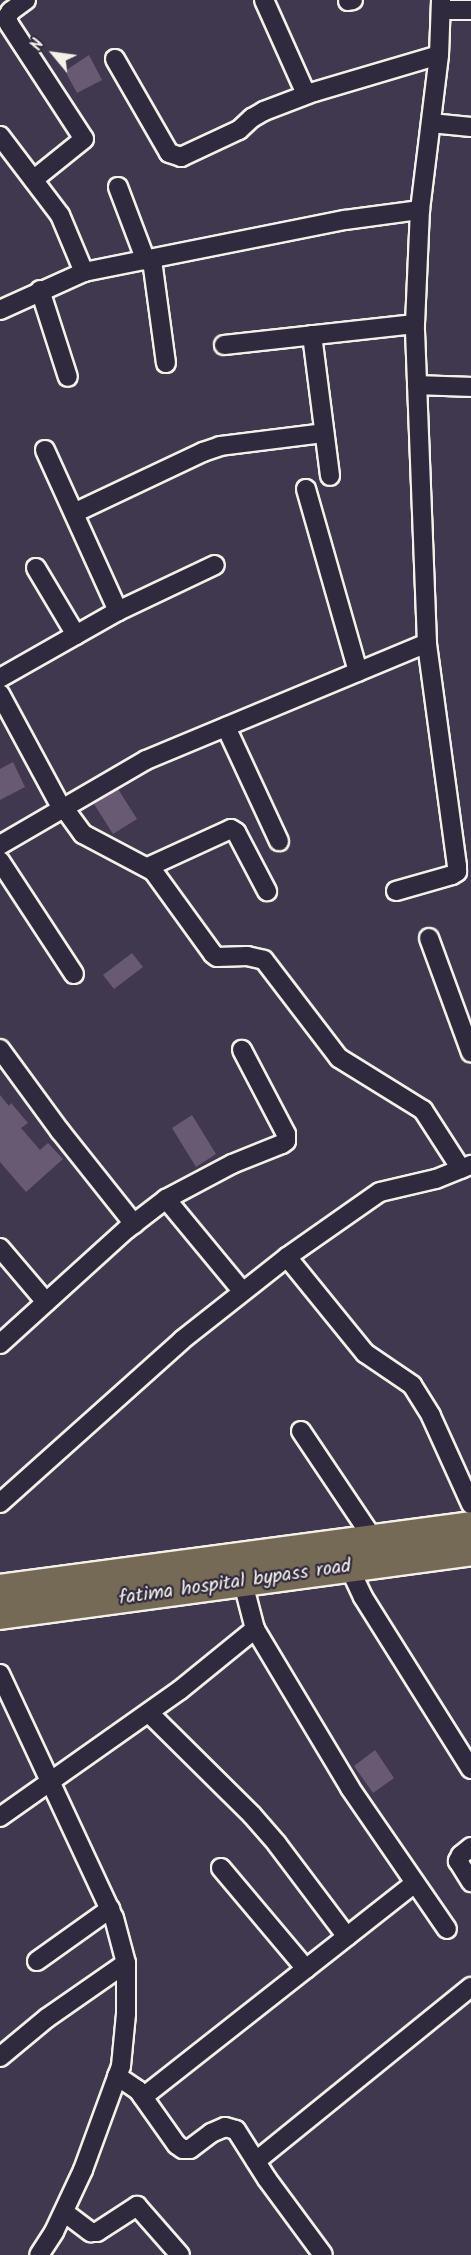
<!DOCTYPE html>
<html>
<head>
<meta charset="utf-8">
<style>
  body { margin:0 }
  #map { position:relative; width:471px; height:2255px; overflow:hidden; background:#40384e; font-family:Kalam,sans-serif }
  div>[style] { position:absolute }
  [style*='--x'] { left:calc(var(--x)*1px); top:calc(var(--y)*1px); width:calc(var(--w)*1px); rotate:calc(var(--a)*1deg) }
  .building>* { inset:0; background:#695a74 }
  .roads { filter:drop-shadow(2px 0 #f4f1e8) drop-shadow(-2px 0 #f4f1e8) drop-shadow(0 2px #f4f1e8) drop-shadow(0 -2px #f4f1e8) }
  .minor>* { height:18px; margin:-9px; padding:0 9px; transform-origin:9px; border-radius:9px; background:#2f2a3d }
  .trunk>* { height:28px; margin:-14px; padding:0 14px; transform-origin:14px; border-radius:14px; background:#756a55 }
  span { translate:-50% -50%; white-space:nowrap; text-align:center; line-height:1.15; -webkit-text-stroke:4.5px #2f2a3d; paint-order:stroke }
  .street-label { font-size:20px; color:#f4f1e8 }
  .north { position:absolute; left:24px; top:24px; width:60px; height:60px; -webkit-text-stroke:4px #2f2a3d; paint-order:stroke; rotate:299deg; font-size:16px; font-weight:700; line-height:24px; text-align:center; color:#f4f1e8 }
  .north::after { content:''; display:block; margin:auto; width:21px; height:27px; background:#f4f1e8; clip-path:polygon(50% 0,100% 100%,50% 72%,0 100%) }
</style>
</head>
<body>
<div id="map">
  <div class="building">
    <i style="clip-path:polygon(89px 55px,102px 80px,77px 93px,65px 71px)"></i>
    <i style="clip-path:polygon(13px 762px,25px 787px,0 800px,0 769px)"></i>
    <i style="clip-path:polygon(118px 789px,137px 819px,113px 834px,94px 804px)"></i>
    <i style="clip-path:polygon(132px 953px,143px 967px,114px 989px,103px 975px)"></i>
    <i style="clip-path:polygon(0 1095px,9px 1106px,11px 1103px,28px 1123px,21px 1128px,40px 1150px,48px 1143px,63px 1159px,26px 1192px,0 1162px)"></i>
    <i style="clip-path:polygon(192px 1115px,216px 1154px,196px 1167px,172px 1128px)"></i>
    <i style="clip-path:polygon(375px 1750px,394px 1778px,373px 1793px,354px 1766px)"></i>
  </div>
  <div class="roads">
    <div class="minor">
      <i style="--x:26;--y:0;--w:19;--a:144"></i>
      <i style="--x:11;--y:11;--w:7;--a:124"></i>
      <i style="--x:7;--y:17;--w:7;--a:74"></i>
      <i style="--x:9;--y:24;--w:137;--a:56.9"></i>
      <i style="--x:84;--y:139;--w:65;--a:141.2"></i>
      <i style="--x:264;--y:0;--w:103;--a:65.9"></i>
      <i style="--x:348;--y:1;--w:5;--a:-11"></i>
      <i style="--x:441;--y:10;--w:30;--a:0"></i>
      <i style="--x:115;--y:59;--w:108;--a:60.1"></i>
      <i style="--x:169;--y:153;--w:13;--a:18"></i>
      <i style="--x:181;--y:157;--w:64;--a:-25"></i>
      <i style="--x:239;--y:130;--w:18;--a:-43"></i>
      <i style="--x:252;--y:118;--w:14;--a:-30"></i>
      <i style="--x:264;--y:111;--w:53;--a:-20.8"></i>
      <i style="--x:314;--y:92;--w:130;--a:-16.5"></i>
      <i style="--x:431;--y:123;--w:40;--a:5.7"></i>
      <i style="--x:0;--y:136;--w:99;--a:52.8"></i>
      <i style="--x:60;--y:215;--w:62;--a:67.2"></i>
      <i style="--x:118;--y:187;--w:79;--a:69.3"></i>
      <i style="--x:152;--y:260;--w:104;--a:82.3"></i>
      <i style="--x:40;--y:290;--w:91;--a:72.2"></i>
      <i style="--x:0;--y:310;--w:92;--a:-24.3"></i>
      <i style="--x:84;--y:272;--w:266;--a:-11.3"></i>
      <i style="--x:345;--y:220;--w:76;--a:-7.6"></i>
      <i style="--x:312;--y:335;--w:142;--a:82.7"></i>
      <i style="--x:224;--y:345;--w:192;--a:-6.3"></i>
      <i style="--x:417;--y:385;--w:54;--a:2.1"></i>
      <i style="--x:45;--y:450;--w:177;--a:65.6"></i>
      <i style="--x:306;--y:489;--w:190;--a:74.1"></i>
      <i style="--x:74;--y:513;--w:143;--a:-25.3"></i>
      <i style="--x:203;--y:452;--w:18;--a:-19"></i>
      <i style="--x:220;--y:446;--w:105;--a:-7.1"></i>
      <i style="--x:36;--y:568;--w:78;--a:59.2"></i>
      <i style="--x:0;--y:678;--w:136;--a:-29.6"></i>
      <i style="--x:118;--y:611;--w:107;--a:-25.4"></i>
      <i style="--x:0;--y:694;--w:131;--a:61.7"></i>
      <i style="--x:226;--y:727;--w:126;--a:65.1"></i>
      <i style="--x:64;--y:808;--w:32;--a:54"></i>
      <i style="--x:83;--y:834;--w:79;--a:27.9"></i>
      <i style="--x:153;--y:871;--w:102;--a:54.1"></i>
      <i style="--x:213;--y:954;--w:5;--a:37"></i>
      <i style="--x:217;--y:957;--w:30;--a:-2"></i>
      <i style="--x:247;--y:956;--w:17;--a:13"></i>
      <i style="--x:264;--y:960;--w:123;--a:52.6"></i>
      <i style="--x:339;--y:1058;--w:99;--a:31.8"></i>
      <i style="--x:423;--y:1110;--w:70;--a:57.2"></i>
      <i style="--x:0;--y:845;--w:169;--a:-30.2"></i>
      <i style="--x:146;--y:760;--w:304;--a:-22.6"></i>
      <i style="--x:0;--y:861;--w:135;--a:56.8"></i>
      <i style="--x:148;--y:867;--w:91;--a:-24.6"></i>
      <i style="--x:231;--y:829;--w:6;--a:31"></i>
      <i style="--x:236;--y:832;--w:67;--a:62.3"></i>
      <i style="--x:396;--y:891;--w:58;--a:-15.9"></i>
      <i style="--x:452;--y:875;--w:6;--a:-31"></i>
      <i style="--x:457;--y:872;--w:6;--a:-90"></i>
      <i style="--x:457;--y:866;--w:225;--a:-97.7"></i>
      <i style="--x:427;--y:643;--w:319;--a:-92.2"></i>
      <i style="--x:415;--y:324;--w:114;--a:-87.5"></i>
      <i style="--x:420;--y:210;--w:156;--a:-83"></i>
      <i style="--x:439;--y:55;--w:55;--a:-87.9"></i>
      <i style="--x:429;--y:938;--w:122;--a:69.9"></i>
      <i style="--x:0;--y:1049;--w:102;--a:53.8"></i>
      <i style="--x:60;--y:1131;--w:119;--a:51.5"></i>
      <i style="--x:166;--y:1199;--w:119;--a:50.4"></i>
      <i style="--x:0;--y:1248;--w:71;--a:49.6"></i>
      <i style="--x:287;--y:1257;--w:124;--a:50.9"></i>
      <i style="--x:365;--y:1353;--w:57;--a:34.2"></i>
      <i style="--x:412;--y:1385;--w:36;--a:58"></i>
      <i style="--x:431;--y:1416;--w:97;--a:65.6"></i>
      <i style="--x:0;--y:1344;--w:171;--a:-42.2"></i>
      <i style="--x:127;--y:1229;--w:49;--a:-37.6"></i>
      <i style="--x:166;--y:1199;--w:75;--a:-27.9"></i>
      <i style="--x:232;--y:1164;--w:54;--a:-21.8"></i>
      <i style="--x:282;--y:1144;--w:5;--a:-37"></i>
      <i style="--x:286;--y:1141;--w:7;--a:-90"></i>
      <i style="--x:286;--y:1134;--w:95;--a:-117.6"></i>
      <i style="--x:301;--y:1431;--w:131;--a:56.2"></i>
      <i style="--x:0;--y:1503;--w:244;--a:-41.8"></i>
      <i style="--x:182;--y:1340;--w:134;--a:-38.3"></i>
      <i style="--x:287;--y:1257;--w:113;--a:-35"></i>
      <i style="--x:380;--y:1192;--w:57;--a:-13.1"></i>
      <i style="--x:436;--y:1179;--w:38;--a:-22"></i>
      <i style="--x:349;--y:1567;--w:33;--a:65"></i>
      <i style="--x:363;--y:1597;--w:203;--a:57.9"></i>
      <i style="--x:255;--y:1629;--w:185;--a:59.1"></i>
      <i style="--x:350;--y:1788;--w:171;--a:55.5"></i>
      <i style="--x:0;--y:1674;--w:269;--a:65"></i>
      <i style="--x:114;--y:1918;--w:47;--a:75.1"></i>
      <i style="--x:126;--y:1963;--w:51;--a:90"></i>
      <i style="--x:126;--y:2014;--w:52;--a:95.5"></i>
      <i style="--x:121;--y:2066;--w:111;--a:110.1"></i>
      <i style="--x:83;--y:2170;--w:68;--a:115.1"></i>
      <i style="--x:54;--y:2232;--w:27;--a:123"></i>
      <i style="--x:149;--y:1713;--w:145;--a:44.7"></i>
      <i style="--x:252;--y:1815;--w:38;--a:49"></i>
      <i style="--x:277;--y:1844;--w:116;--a:53"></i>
      <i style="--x:0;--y:1817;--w:220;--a:-35.2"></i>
      <i style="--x:180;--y:1690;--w:97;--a:-39.1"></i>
      <i style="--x:255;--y:1629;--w:48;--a:-104.6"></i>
      <i style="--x:471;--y:1847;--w:13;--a:141"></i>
      <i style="--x:461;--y:1855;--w:7;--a:117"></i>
      <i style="--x:458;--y:1861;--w:25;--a:58"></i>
      <i style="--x:221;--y:1868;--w:132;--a:49.9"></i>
      <i style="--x:37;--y:1961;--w:90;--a:-35.5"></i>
      <i style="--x:0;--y:2057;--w:61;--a:-39.7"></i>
      <i style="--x:47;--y:2018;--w:96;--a:-34.8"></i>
      <i style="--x:117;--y:2076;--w:25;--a:34"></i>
      <i style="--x:138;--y:2090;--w:67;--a:54.7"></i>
      <i style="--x:177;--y:2145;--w:7;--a:34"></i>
      <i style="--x:183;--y:2149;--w:7;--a:0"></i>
      <i style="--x:190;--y:2149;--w:26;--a:-37"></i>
      <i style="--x:211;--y:2133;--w:15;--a:-23"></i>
      <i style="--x:225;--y:2127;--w:11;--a:15"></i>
      <i style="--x:236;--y:2130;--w:58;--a:57.7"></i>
      <i style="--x:267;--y:2179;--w:94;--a:53.6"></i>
      <i style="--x:143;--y:2097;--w:346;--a:-38.2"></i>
      <i style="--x:256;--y:2161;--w:277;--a:-39"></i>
      <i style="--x:64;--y:2212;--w:34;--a:37"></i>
      <i style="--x:91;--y:2232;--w:6;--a:0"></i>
      <i style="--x:97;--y:2232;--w:48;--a:-33"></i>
      <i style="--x:137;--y:2206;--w:65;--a:48.7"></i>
    </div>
    <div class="trunk">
      <i style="--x:0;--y:1589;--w:475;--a:-7.6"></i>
      <i style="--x:0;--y:1615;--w:475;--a:-7.7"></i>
    </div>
  </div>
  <div class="street-label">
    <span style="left:235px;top:1583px;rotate:-8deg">fatima hospital bypass road</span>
  </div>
  <div class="north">N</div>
</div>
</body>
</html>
